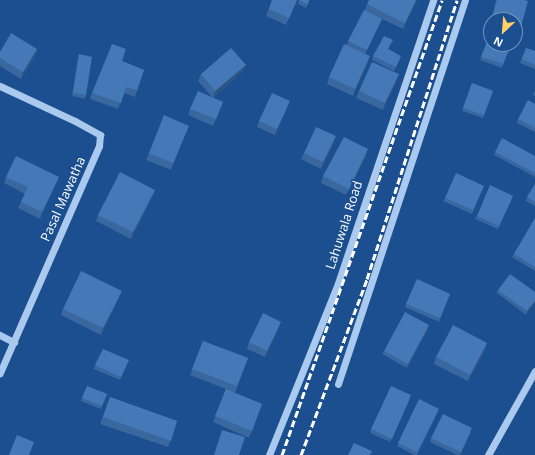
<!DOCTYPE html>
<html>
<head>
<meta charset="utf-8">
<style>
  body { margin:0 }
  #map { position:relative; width:535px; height:455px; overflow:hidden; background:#1b4f8f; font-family:"Open Sans",sans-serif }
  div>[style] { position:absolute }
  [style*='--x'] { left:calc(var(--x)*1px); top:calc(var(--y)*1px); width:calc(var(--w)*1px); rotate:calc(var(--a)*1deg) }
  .minor>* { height:7px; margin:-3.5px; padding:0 3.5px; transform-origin:3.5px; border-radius:3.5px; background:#a9c9ee }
  .rail>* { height:3px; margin-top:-1.5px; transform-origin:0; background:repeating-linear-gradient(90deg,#fff 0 7px,transparent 0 10px) }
  .wall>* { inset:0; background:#3a679d }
  .shaded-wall>* { inset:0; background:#305480 }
  .building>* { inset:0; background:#4478b7 }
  span { translate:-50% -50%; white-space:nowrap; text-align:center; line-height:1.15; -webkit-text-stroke:3px #1b4f8f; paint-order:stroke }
  .street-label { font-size:13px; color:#fff }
  .north { position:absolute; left:483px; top:12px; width:40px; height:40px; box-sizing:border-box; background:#1b4f8f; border:1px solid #7695bc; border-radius:50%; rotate:206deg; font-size:11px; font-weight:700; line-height:16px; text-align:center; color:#fff }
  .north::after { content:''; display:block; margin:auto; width:14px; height:18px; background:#ffd166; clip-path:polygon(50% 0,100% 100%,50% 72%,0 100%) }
</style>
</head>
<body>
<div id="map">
  <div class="minor">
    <i style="--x:0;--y:86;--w:83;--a:25"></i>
    <i style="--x:75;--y:121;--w:29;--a:29"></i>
    <i style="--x:100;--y:135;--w:11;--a:95"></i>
    <i style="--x:99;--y:146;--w:248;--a:113.6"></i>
    <i style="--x:0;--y:335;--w:16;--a:27"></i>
    <i style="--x:338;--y:384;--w:404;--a:-71.7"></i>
    <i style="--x:269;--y:455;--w:185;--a:-68.1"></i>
    <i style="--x:338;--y:283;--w:299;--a:-71.4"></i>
    <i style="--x:488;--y:455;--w:96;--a:-60.8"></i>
  </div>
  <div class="rail">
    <i style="--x:282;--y:455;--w:482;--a:-70.6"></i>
    <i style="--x:301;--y:455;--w:188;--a:-69.4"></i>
    <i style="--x:367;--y:279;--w:293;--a:-72.1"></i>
  </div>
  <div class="wall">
    <i style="clip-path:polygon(272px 0,297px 0,286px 25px,266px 16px)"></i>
    <i style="clip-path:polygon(299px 0,310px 0,306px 8px,298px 4px)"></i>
    <i style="clip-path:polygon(417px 0,403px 29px,382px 19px,379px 25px,365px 54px,368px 62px,353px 96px,327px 84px,329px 77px,365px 10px,367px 4px)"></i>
    <i style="clip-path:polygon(496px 0,524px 0,518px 38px,516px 45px,512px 44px,515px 44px,515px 20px,491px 20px)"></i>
    <i style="clip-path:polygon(491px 21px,491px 38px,487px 37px)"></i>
    <i style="clip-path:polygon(488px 39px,510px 47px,502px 68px,480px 60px)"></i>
    <i style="clip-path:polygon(526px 48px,535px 51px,535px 69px,520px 63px)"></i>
    <i style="clip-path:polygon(37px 49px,35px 56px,21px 79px,0 66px,0 52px)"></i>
    <i style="clip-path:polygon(389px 49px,400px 59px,394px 71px,372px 60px,373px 56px)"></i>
    <i style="clip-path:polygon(79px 54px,86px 95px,85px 99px,72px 96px,78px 58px)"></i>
    <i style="clip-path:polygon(122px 61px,144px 70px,135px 97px,124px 93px,118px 109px,90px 99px,92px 93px)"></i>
    <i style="clip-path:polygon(243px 71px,213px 98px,223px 102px,213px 126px,188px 115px,190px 109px,213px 98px,198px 81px,201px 74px)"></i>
    <i style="clip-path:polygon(399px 74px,383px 110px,356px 98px,359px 91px)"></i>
    <i style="clip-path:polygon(472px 83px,493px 91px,483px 118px,462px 111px)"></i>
    <i style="clip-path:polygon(535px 90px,535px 96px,533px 95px)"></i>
    <i style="clip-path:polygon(535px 104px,535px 132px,517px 123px,518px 119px)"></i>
    <i style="clip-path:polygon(287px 108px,275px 135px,257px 127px,259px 121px)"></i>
    <i style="clip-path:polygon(186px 132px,171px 170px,146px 160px,149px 153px)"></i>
    <i style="clip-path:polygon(334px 143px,321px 169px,301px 159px,304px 153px)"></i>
    <i style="clip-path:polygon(495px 152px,535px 156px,535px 177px,494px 155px)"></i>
    <i style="clip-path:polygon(366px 156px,346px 195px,321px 183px,323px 176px)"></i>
    <i style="clip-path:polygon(6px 177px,59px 177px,56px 183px,40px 219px,18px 208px,25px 194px,4px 183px)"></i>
    <i style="clip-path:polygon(535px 184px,535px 206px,526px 201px,527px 197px)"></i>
    <i style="clip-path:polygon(484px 186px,472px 214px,443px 201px,445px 198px)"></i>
    <i style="clip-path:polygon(155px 190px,152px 197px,131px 239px,96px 221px,98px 215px)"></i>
    <i style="clip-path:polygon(512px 199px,498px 229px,475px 219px,477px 216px)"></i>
    <i style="clip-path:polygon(535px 218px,535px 271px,512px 257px,514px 254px)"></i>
    <i style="clip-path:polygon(417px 279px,450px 294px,439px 322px,405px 307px)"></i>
    <i style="clip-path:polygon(498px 290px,535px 292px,526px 315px,497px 293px)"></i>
    <i style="clip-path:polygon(119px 297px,101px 335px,61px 315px,63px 309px)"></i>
    <i style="clip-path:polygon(279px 328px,265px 357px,247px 349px,249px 342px)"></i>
    <i style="clip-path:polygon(428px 329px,407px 368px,382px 354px,384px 351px)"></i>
    <i style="clip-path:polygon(203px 341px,248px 358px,235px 393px,262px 404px,249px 438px,213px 422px,226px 389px,190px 375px)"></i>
    <i style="clip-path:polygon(487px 343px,485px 350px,468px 381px,434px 364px,436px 357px)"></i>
    <i style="clip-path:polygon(127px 364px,120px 380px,94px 369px,95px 365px)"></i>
    <i style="clip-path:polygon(87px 386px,107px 394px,101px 409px,81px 401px)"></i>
    <i style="clip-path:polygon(110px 397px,177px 421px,168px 447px,100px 424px)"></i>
    <i style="clip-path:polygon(410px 399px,390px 442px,370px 433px,371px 429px)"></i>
    <i style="clip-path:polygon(439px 409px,417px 455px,414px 455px,397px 446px,398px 443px)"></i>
    <i style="clip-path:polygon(471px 432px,460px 455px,457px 455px,430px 442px,431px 438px)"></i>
  </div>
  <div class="shaded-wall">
    <i style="clip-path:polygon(416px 0,417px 0,403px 29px,405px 23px)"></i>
    <i style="clip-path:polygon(37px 49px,35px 56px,21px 79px,23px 72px)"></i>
    <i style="clip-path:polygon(370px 56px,368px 62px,353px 96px,355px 89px)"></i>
    <i style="clip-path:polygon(246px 65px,243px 71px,213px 98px,215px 91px)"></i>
    <i style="clip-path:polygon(399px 74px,397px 81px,383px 110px,385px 103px)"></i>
    <i style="clip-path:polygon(290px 101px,287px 108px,275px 135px,277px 129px)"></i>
    <i style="clip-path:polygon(336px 136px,334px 143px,321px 169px,323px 162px)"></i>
    <i style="clip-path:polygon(368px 149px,366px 156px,346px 195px,349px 189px)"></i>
    <i style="clip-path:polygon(59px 177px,56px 183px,40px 219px,42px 212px)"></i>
    <i style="clip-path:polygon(155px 190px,152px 197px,131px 239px,133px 232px)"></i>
    <i style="clip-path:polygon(122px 291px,119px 297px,101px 335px,103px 328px)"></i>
    <i style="clip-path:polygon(535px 301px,535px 303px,526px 315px,527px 311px)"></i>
    <i style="clip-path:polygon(281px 322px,279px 328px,265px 357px,267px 351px)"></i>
    <i style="clip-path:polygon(429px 325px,428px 329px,407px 368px,408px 364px)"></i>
    <i style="clip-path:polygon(487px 343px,485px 350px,468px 381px,470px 375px)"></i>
  </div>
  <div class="building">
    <i style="clip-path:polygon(272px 0,297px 0,289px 18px,269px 9px)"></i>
    <i style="clip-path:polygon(299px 0,309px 0,307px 4px)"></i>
    <i style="clip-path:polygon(369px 0,416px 0,405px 23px,367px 4px)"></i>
    <i style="clip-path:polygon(497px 0,524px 0,528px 1px,518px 38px,515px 38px,515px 20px,492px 20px)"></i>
    <i style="clip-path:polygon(364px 10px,382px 19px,367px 50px,348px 41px)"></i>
    <i style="clip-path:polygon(491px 23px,491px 31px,489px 30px)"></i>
    <i style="clip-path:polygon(11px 33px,37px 49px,23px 72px,0 58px,0 52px)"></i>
    <i style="clip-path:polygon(384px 36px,393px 40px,388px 49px,401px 56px,396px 67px,373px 56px)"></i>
    <i style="clip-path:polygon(488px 39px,491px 40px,491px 44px,502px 44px,510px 47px,503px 64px,481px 57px)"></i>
    <i style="clip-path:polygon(112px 44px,126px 49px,122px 61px,144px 70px,137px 90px,126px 87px,121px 103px,92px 93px)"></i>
    <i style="clip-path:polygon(344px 44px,370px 56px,355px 89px,329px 77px)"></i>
    <i style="clip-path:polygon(231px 48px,246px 65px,215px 91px,201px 74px)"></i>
    <i style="clip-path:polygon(526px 48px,535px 51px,535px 65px,522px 59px)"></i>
    <i style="clip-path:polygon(79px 54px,92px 57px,86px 95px,73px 93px)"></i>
    <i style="clip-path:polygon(372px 62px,399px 74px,385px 103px,359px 91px)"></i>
    <i style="clip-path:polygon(472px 83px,493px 91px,484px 115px,463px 108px)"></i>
    <i style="clip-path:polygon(198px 91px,223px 102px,216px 119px,190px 109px)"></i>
    <i style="clip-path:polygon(272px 93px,290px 101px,277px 129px,259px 121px)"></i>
    <i style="clip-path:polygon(528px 100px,535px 104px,535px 128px,518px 119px)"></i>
    <i style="clip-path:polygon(164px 115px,189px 126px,173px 163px,149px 153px)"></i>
    <i style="clip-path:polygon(316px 127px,336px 136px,323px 162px,304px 153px)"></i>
    <i style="clip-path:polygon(344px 137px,368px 149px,349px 189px,323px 176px)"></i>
    <i style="clip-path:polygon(502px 138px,535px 156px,535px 173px,495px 152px)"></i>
    <i style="clip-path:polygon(16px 156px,59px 177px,42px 212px,21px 202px,28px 187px,6px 177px)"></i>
    <i style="clip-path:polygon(120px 172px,155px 190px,133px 232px,98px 215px)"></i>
    <i style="clip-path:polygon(456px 173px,484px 186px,473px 210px,445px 198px)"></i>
    <i style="clip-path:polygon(535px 184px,535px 202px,527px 197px)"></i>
    <i style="clip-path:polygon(490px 185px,513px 196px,499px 226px,477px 216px)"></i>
    <i style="clip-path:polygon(535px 218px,535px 267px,514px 254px)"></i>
    <i style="clip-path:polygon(81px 271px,122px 291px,103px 328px,63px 309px)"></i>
    <i style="clip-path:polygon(510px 274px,535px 292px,535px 301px,527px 311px,498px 290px)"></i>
    <i style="clip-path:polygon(417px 279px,450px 294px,440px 318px,406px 304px)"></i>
    <i style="clip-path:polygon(405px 312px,429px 325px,408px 364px,384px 351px)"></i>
    <i style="clip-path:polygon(263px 313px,281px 322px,267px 351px,249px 342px)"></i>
    <i style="clip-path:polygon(453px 325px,487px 343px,470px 375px,436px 357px)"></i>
    <i style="clip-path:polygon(203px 341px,248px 358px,237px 386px,192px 369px)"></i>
    <i style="clip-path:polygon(103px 349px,129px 360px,121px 377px,95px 365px)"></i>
    <i style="clip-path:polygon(87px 386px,107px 394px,102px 406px,82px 398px)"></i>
    <i style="clip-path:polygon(391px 386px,411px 395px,392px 439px,371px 429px)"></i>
    <i style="clip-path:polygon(226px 389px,262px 404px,252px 431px,215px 416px)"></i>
    <i style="clip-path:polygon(110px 397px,177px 421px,171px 441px,103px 417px)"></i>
    <i style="clip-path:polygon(419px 399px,439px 409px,417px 452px,398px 443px)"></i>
    <i style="clip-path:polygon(443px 414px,472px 428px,461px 452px,431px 438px)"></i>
    <i style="clip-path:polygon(222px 430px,245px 437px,239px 455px,214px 455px)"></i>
    <i style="clip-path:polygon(17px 435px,34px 442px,29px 455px,9px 455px)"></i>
    <i style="clip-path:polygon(354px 443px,372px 451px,370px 455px,348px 455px)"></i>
  </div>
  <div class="street-label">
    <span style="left:63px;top:199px;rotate:-66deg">Pasal Mawatha</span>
    <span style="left:344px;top:225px;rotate:-72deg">Lahuwala Road</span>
  </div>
  <div class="north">N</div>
</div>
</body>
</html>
